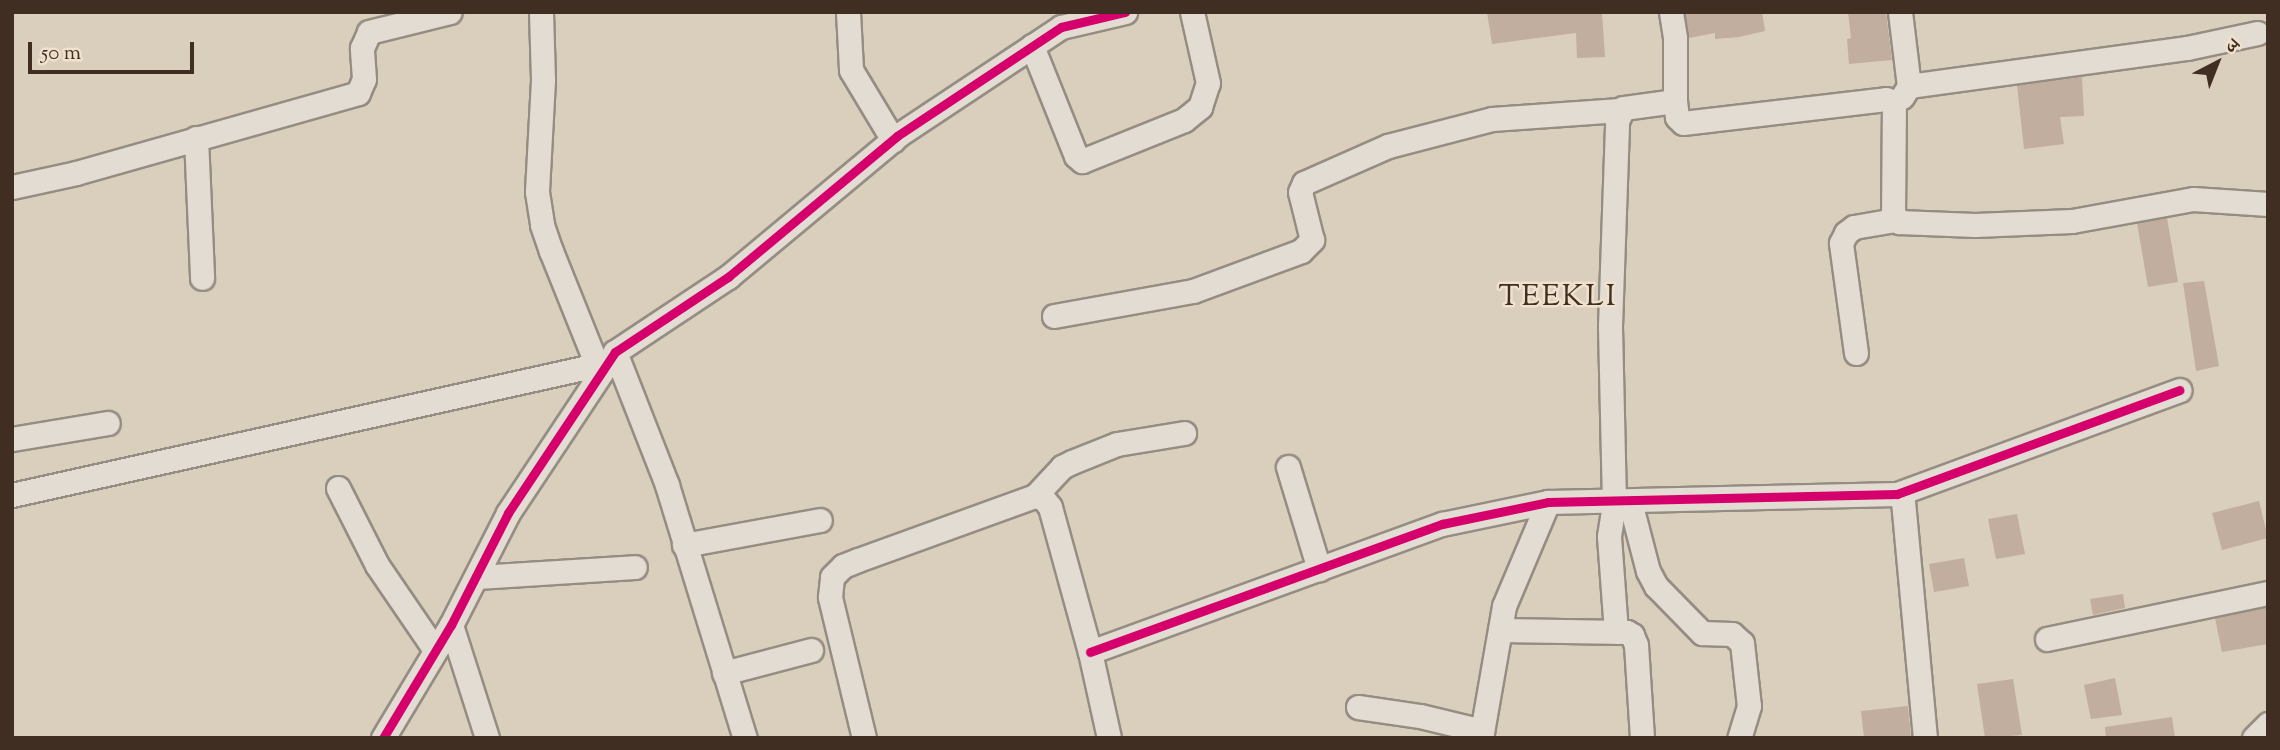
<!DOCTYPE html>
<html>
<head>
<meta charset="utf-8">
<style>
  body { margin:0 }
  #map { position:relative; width:2280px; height:750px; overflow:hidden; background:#dacebd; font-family:"Sorts Mill Goudy","Noto Serif Devanagari",serif }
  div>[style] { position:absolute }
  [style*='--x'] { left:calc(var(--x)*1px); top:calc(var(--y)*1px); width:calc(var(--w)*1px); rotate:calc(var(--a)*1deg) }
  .building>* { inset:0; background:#c1ae9f }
  .roads { filter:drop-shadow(2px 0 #968d82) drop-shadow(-2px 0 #968d82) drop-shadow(0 2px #968d82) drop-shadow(0 -2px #968d82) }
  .minor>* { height:23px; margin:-11.5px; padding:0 11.5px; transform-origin:11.5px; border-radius:11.5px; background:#e2dcd3 }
  .cycleway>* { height:9px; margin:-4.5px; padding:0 4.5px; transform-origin:4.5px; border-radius:4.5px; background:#d6006c }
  span { translate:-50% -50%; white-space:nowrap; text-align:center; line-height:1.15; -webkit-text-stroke:5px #efe1cc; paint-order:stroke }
  .quarter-label { font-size:30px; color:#402e23; letter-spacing:2px }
  .frame { position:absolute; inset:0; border:14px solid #402e23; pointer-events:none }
  .north { position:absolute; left:2182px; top:28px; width:70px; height:70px; -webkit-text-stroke:5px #efe1cc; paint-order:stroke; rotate:42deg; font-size:19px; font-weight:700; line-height:28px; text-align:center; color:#402e23 }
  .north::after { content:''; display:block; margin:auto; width:24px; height:32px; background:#402e23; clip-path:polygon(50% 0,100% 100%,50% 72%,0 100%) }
  .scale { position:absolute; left:28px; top:42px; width:166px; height:32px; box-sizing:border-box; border:4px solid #402e23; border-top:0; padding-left:9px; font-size:21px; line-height:24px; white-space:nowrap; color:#402e23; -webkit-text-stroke:5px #efe1cc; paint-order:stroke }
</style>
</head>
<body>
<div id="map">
  <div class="building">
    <i style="clip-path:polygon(1487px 12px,1602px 12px,1605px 57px,1577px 58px,1576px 33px,1492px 44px)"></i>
    <i style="clip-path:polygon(1685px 12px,1762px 12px,1765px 31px,1739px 37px,1715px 39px,1715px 33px,1689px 38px)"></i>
    <i style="clip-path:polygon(1848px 12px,1886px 12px,1892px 60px,1849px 64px,1847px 39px,1851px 38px)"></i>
    <i style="clip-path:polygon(2082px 77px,2084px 116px,2060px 117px,2064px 144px,2024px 149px,2017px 85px)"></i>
    <i style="clip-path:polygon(2167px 218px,2178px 282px,2148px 287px,2137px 223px)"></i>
    <i style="clip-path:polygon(2204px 281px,2219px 366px,2196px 371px,2183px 283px)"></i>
    <i style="clip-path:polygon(2259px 501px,2268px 538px,2222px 550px,2212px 513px)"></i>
    <i style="clip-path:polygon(2017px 514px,2025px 554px,1996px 559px,1988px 519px)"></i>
    <i style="clip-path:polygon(1964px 558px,1969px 586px,1934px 592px,1929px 564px)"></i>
    <i style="clip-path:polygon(2123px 594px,2125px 608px,2093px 615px,2090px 599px)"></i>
    <i style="clip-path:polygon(2268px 607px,2268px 644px,2222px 652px,2215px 618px)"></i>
    <i style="clip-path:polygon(2115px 678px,2122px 715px,2091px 719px,2084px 685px)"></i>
    <i style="clip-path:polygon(2013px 679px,2022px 735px,1985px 738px,1977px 684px)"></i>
    <i style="clip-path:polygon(1908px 706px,1911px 738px,1864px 738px,1861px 711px)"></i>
    <i style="clip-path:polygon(2172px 717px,2175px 738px,2106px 738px,2105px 727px)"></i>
  </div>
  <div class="roads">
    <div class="minor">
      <i style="--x:541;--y:12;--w:68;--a:88.3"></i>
      <i style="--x:543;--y:80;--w:112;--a:93.1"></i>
      <i style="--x:537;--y:192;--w:33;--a:81"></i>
      <i style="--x:542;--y:225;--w:28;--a:71"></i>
      <i style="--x:551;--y:251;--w:131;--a:68.1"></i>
      <i style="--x:848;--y:12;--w:58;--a:87"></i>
      <i style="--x:851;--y:70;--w:82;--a:59"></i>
      <i style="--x:1671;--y:12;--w:26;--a:81"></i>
      <i style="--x:1675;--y:38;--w:63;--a:90"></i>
      <i style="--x:1675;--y:101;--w:16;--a:83"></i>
      <i style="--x:1677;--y:117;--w:8;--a:45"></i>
      <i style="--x:1683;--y:123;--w:204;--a:-6.7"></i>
      <i style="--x:1886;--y:99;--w:9;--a:21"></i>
      <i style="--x:1894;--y:102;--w:111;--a:90.5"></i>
      <i style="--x:1893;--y:213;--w:11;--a:56"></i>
      <i style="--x:1899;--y:222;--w:76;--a:2.3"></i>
      <i style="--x:1975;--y:225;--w:97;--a:-2.4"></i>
      <i style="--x:2072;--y:221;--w:123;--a:-10.3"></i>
      <i style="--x:2193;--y:199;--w:75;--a:3.8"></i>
      <i style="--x:1900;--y:12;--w:75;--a:83.1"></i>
      <i style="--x:1909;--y:86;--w:13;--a:122"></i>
      <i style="--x:1032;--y:46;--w:118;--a:68.2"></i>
      <i style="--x:1076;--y:156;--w:8;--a:40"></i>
      <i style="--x:1082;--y:161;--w:110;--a:-21.9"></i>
      <i style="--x:1184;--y:120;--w:21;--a:-39"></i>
      <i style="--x:1200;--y:107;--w:25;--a:-72"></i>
      <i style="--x:1208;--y:83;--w:73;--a:-102.7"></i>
      <i style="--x:1909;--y:86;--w:281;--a:-7.8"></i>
      <i style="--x:2187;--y:48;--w:72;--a:-12.1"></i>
      <i style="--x:196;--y:138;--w:140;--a:87.5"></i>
      <i style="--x:12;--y:187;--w:66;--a:-12.3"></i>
      <i style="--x:76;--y:173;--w:293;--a:-15.8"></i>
      <i style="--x:358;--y:93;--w:15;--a:-67"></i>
      <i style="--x:364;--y:79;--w:31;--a:-94"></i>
      <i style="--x:362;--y:48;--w:17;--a:-66"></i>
      <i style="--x:369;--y:32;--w:83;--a:-13.9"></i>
      <i style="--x:1054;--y:316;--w:141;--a:-10.2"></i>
      <i style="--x:1193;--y:291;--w:115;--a:-20.3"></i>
      <i style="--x:1301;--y:251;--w:16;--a:-45"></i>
      <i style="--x:1312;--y:240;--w:49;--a:-104"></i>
      <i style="--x:1300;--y:192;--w:10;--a:-66"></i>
      <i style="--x:1304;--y:183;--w:92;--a:-23.8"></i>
      <i style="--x:1388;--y:146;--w:107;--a:-14.6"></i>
      <i style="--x:1492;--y:119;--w:128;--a:-4"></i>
      <i style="--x:615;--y:352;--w:143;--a:68.6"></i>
      <i style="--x:667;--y:485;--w:265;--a:72.9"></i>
      <i style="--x:1856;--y:353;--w:111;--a:-97.8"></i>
      <i style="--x:1841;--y:243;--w:11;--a:-63"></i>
      <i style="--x:1846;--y:233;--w:10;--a:-37"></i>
      <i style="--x:1854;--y:227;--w:42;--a:-9.7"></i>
      <i style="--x:12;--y:439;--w:97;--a:-9.5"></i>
      <i style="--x:1288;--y:467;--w:107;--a:73.1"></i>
      <i style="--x:338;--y:488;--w:86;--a:63.1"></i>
      <i style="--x:377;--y:565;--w:103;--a:55.7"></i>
      <i style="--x:1897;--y:494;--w:9;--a:49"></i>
      <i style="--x:1903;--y:501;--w:238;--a:84.7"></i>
      <i style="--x:12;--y:495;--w:599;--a:-12.53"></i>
      <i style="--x:1035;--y:496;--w:40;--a:-47"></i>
      <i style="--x:1062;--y:467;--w:11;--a:-27"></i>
      <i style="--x:1072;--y:462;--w:48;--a:-21.8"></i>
      <i style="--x:1117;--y:444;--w:68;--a:-9.3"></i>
      <i style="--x:1630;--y:502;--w:71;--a:75.4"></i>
      <i style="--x:1648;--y:571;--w:17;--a:62"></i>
      <i style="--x:1656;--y:586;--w:66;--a:45.6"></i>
      <i style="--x:1702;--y:633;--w:30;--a:2"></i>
      <i style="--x:1732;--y:634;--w:13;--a:42"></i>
      <i style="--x:1742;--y:643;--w:63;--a:83.7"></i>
      <i style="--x:1749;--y:706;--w:34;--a:107"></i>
      <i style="--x:684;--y:545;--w:138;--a:-10.4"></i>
      <i style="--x:477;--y:577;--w:158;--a:-3.6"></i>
      <i style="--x:451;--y:625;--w:119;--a:72.3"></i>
      <i style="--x:1500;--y:630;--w:127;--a:0.9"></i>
      <i style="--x:1627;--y:632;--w:6;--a:31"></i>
      <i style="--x:1632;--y:635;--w:11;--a:68"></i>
      <i style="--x:1636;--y:645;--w:93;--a:86.3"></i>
      <i style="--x:1616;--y:632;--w:96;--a:-94.2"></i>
      <i style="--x:1609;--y:536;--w:33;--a:-81"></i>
      <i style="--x:1614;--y:503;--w:177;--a:-91.3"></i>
      <i style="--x:1610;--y:326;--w:205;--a:-88"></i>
      <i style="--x:1617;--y:121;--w:14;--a:-65"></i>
      <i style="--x:1623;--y:108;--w:52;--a:-7.7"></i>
      <i style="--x:2047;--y:639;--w:226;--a:-11.8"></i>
      <i style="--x:1090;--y:652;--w:375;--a:-20"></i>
      <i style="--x:1442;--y:524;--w:108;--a:-11.7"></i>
      <i style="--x:1548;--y:502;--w:349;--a:-1.3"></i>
      <i style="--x:1897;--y:494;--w:301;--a:-20.2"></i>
      <i style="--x:724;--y:673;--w:90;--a:-14.8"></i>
      <i style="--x:1358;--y:707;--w:63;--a:8.3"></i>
      <i style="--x:1420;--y:716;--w:64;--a:13.6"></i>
      <i style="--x:383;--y:738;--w:132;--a:-59"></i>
      <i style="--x:451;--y:625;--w:126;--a:-63"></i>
      <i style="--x:508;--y:513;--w:193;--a:-56.4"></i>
      <i style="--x:615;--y:352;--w:136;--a:-33.6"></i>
      <i style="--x:728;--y:277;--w:220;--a:-39.8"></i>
      <i style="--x:897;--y:136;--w:197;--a:-33.6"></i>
      <i style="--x:1061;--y:27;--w:66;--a:-13.2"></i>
      <i style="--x:864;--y:738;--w:145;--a:-103.6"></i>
      <i style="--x:830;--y:597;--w:20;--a:-84"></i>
      <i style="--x:832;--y:577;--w:16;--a:-45"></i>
      <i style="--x:843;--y:566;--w:16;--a:-22"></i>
      <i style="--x:858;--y:560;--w:188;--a:-19.9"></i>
      <i style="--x:1035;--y:496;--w:8;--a:14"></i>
      <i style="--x:1043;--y:498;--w:11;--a:52"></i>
      <i style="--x:1050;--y:507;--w:150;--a:74.6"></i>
      <i style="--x:1090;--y:652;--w:88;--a:77.5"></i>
      <i style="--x:1481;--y:738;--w:134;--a:-80.1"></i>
      <i style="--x:1504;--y:606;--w:113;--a:-67.1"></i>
      <i style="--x:2254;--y:738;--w:20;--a:-45"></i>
    </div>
  </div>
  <div class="cycleway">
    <i style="--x:1090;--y:652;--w:375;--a:-20"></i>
    <i style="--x:1442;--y:524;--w:108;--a:-11.7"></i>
    <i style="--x:1548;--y:502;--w:349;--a:-1.3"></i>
    <i style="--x:1897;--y:494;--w:301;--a:-20.2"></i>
    <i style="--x:383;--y:738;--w:132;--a:-59"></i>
    <i style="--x:451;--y:625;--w:126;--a:-63"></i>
    <i style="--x:508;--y:513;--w:193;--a:-56.4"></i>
    <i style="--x:615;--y:352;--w:136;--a:-33.6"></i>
    <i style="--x:728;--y:277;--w:220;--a:-39.8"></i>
    <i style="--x:897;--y:136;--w:197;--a:-33.6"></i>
    <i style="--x:1061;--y:27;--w:66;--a:-13.2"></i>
  </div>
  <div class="quarter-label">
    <span style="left:1558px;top:298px">TEEKLI</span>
  </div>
  <div class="frame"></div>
  <div class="north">उ</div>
  <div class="scale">50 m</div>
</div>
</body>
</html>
